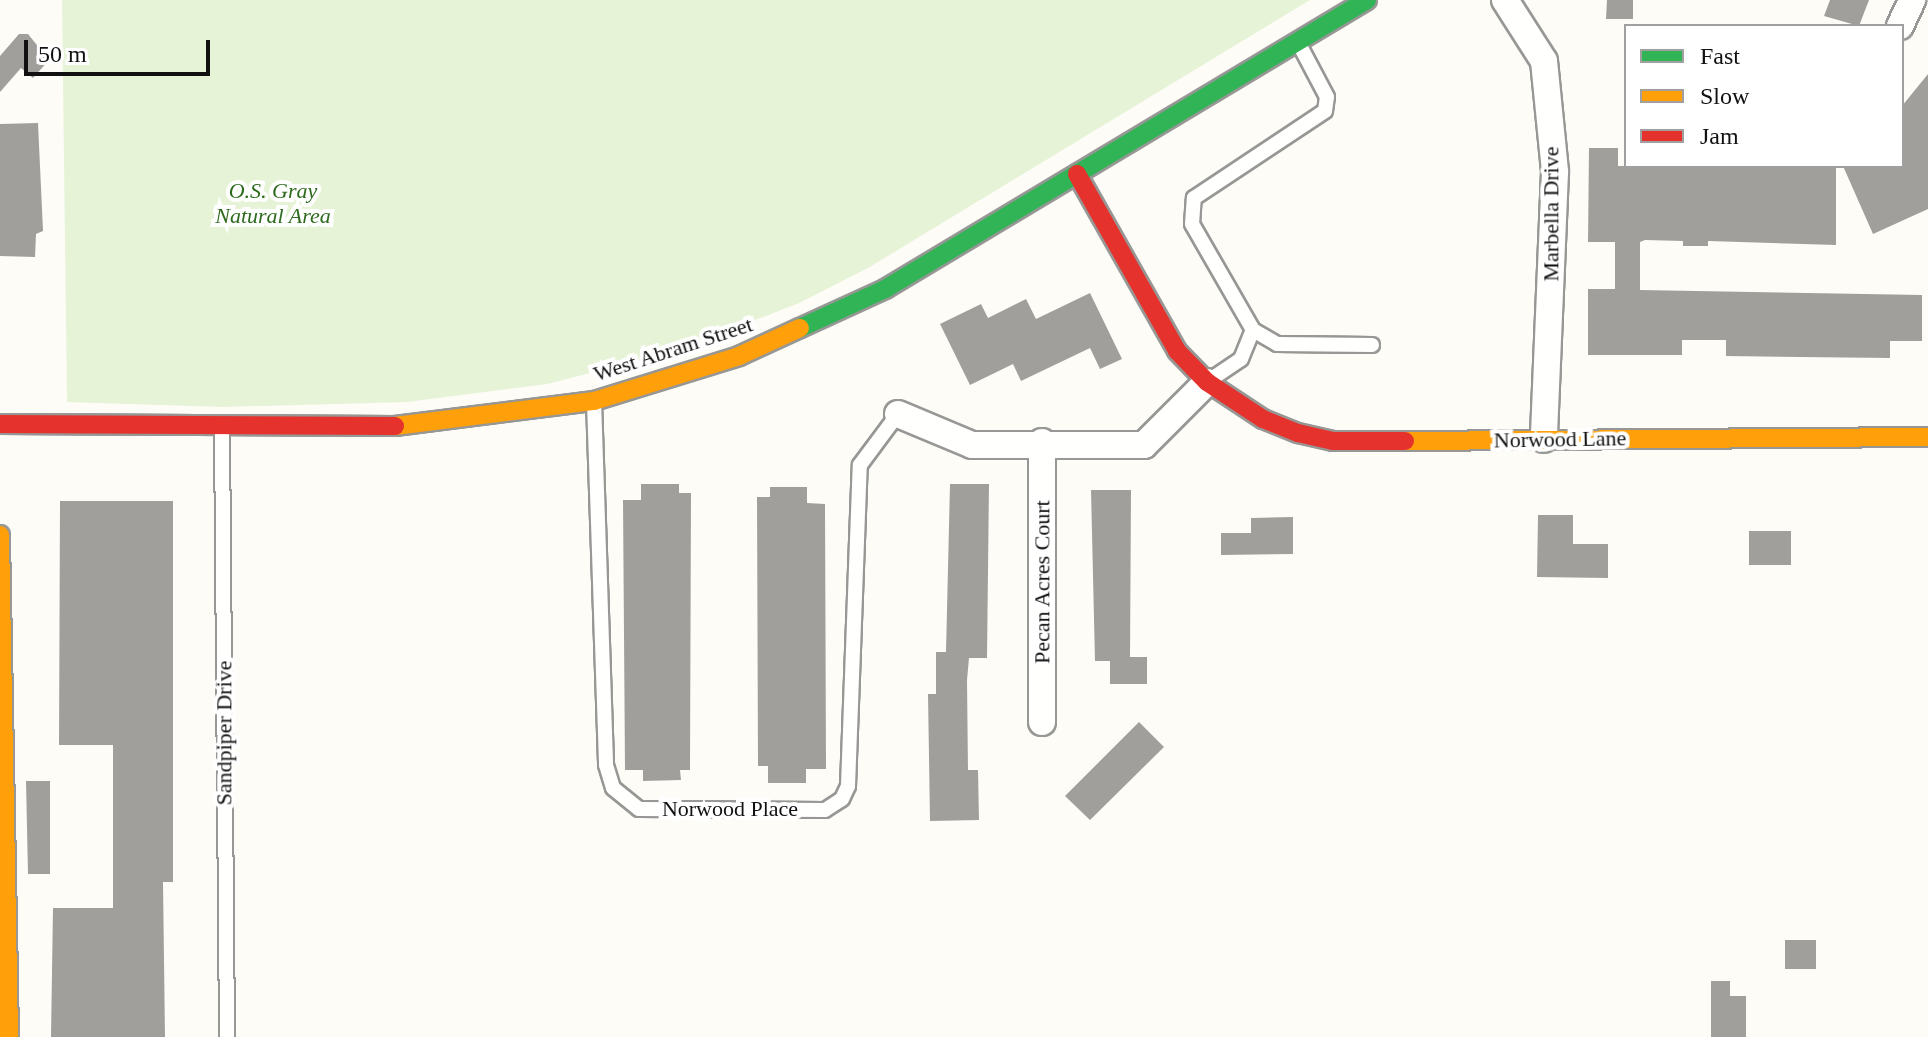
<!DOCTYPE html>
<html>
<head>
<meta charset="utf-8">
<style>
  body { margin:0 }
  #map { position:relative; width:1928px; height:1037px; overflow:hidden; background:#fdfcf7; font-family:"Times New Roman",serif }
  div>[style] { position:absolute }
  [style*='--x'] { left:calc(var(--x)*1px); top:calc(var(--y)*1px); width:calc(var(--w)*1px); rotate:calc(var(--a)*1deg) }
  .green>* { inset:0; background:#e7f3d7 }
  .building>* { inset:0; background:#a19f9c }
  .roads { filter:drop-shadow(2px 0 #979795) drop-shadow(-2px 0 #979795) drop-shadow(0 2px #979795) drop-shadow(0 -2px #979795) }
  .lane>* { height:14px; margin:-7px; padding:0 7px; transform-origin:7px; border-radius:7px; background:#fffffe }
  .street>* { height:26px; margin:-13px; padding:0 13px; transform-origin:13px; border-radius:13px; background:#fffffe }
  .fast>* { height:18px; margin:-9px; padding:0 9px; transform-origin:9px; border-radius:9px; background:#30b455 }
  .slow>* { height:18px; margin:-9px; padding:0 9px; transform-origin:9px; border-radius:9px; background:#ff9f0a }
  .jam>* { height:18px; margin:-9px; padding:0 9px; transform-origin:9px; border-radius:9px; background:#e5322d }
  span { translate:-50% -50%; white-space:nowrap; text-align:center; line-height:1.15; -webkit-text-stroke:8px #fff; paint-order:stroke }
  .park-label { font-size:22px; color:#2f6b1f; font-style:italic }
  .street-label { font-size:22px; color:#111 }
  .legend { position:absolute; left:1624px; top:24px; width:280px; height:144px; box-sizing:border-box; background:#fff; border:2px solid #a0a0a0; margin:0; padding:10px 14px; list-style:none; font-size:24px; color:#111 }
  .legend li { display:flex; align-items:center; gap:16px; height:40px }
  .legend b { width:40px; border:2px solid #a0a0a0 }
  .scale { position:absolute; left:24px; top:40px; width:186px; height:36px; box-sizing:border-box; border:4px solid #111; border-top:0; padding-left:10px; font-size:24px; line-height:28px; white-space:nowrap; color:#111; -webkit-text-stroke:6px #fff; paint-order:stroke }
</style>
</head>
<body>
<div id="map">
  <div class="green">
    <i style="clip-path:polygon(62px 0,1310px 0,868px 268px,799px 303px,673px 352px,547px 384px,407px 402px,222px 407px,67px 402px)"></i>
  </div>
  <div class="building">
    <i style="clip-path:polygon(1607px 0,1633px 0,1633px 19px,1606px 19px)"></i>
    <i style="clip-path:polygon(1830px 0,1869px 0,1859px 26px,1824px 16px)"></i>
    <i style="clip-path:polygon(19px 34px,28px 34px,49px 60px,33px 78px,21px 68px,0 92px,0 56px)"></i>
    <i style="clip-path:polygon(1928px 74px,1928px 209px,1873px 234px,1843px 166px,1902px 166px,1902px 106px)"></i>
    <i style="clip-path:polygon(38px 123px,43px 231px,36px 234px,35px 257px,0 256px,0 124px)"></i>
    <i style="clip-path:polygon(1589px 148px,1618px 148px,1618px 166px,1836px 166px,1836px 245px,1708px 241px,1708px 246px,1683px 246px,1683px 241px,1645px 240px,1640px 242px,1640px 290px,1922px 295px,1922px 341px,1890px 341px,1890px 358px,1726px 356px,1726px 340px,1682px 340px,1682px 355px,1588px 355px,1588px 289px,1615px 289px,1615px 242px,1588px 242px)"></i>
    <i style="clip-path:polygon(1090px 293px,1122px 359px,1100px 369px,1090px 348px,1021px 381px,1013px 364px,970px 385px,940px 324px,981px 304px,988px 318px,1026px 299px,1036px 319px)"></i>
    <i style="clip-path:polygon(641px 484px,679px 484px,679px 493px,691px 493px,690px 770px,680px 770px,681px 780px,643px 781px,643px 770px,625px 770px,623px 500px,641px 500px)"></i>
    <i style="clip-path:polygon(950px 484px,989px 484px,987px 658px,969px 658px,967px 680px,968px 770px,978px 770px,979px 820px,930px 821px,928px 694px,936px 694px,936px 652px,946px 652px)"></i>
    <i style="clip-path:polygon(770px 487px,807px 487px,807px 503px,825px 504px,826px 769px,806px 769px,806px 783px,768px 783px,768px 766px,758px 766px,757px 497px,770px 497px)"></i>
    <i style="clip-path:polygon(1091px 490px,1131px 490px,1130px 657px,1147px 657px,1147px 684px,1110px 684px,1110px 661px,1095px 661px)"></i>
    <i style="clip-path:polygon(60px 501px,173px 501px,173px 882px,163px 882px,165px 1037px,51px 1037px,53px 908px,113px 908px,113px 745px,59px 745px)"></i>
    <i style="clip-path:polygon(1538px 515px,1573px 515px,1573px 544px,1608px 544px,1608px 578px,1537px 577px)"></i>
    <i style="clip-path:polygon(1293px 517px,1293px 554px,1221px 555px,1221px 533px,1251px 533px,1251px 518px)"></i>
    <i style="clip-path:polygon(1749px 531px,1791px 531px,1791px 565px,1749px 565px)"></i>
    <i style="clip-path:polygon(1139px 722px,1164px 747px,1090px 820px,1065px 796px)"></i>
    <i style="clip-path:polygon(26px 781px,50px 781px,50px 874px,28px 874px)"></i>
    <i style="clip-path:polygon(1785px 940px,1816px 940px,1816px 969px,1785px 969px)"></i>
    <i style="clip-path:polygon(1711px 981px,1730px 981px,1730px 996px,1746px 996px,1746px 1037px,1711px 1037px)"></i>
  </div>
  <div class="roads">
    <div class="lane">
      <i style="--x:1253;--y:330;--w:28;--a:30"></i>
      <i style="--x:1277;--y:344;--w:95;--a:0.6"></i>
      <i style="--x:1210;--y:380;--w:37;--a:-34"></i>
      <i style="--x:1241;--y:359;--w:31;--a:-68"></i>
      <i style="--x:1253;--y:330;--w:122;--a:-119.9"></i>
      <i style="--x:1192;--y:224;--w:26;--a:-86"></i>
      <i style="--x:1194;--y:198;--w:157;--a:-33.6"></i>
      <i style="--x:1325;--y:111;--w:14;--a:-82"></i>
      <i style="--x:1327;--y:97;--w:62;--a:-117.8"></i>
      <i style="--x:594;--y:401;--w:364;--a:88.1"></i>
      <i style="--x:606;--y:765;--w:24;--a:73"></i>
      <i style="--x:613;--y:788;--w:33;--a:39"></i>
      <i style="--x:639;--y:809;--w:186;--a:0.3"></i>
      <i style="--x:825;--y:810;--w:20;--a:-33"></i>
      <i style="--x:842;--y:799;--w:14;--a:-65"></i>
      <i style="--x:848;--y:786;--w:321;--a:-87.9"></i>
      <i style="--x:860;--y:465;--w:64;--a:-53.3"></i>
      <i style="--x:222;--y:429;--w:608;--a:89.53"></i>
    </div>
    <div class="street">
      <i style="--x:1505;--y:0;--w:72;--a:57.4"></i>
      <i style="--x:1544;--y:61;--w:112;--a:84.3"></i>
      <i style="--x:1555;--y:172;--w:267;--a:92.4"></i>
      <i style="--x:1900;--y:26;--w:29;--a:-65"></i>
      <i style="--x:898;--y:414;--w:80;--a:22.7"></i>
      <i style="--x:972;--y:445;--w:172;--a:0"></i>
      <i style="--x:1144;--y:445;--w:89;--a:-45"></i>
      <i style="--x:1042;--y:722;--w:280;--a:-90"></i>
    </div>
    <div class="fast">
      <i style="--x:800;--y:328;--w:94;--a:-24.6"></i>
      <i style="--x:885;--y:289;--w:562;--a:-30.95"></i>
    </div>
    <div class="slow">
      <i style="--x:395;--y:426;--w:201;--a:-7.2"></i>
      <i style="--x:594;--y:401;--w:152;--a:-17.2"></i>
      <i style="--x:739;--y:356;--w:67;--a:-24.7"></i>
      <i style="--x:1405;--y:441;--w:523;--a:-0.44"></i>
      <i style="--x:0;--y:535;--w:502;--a:88.97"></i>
    </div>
    <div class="jam">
      <i style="--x:1077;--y:174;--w:203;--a:60.5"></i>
      <i style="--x:1177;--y:351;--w:43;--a:45.9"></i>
      <i style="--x:1207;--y:382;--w:67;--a:33.5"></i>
      <i style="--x:1263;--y:419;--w:38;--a:22"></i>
      <i style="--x:1298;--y:433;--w:36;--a:13"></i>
      <i style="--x:1333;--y:441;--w:72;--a:0"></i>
      <i style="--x:0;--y:424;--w:395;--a:0.3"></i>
    </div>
  </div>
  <div class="park-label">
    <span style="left:273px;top:203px">O.S. Gray<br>Natural Area</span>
  </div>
  <div class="street-label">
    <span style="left:1551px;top:214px;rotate:-90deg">Marbella Drive</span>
    <span style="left:673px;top:349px;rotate:-18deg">West Abram Street</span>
    <span style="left:1560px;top:439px;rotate:-1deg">Norwood Lane</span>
    <span style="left:1042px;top:582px;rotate:-90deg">Pecan Acres Court</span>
    <span style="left:224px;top:733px;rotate:-90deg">Sandpiper Drive</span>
    <span style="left:730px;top:809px">Norwood Place</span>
  </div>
  <ul class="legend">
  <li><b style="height:10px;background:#30b455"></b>Fast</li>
  <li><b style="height:10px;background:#ff9f0a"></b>Slow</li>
  <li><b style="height:10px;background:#e5322d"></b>Jam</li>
  </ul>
  <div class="scale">50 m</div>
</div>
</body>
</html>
